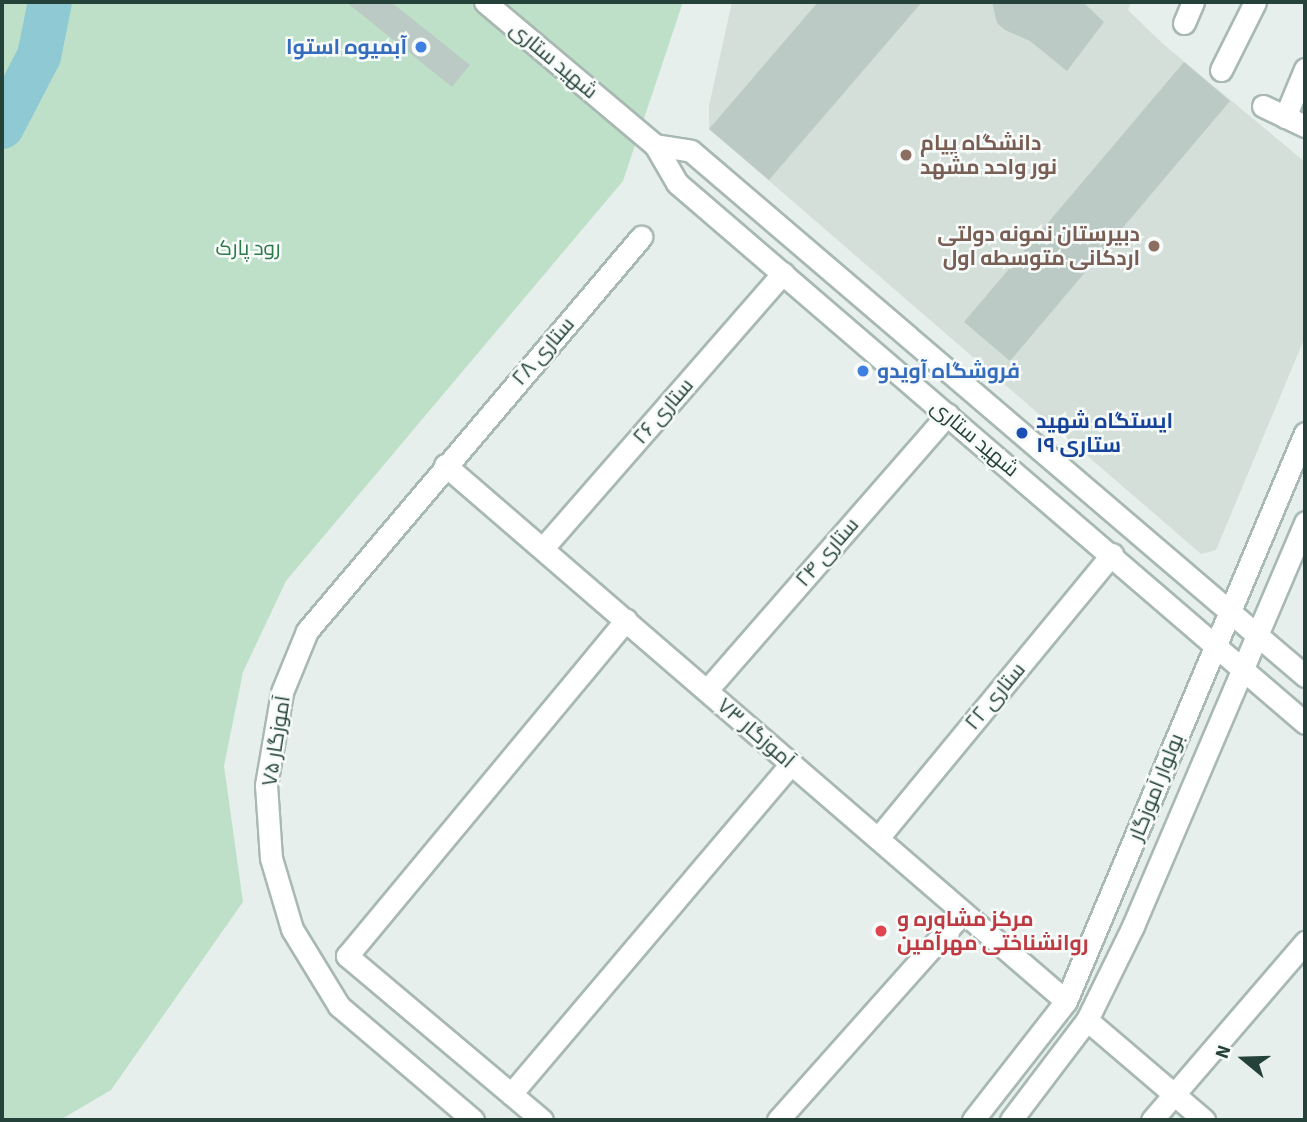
<!DOCTYPE html>
<html>
<head>
<meta charset="utf-8">
<style>
  body { margin:0 }
  #map { position:relative; width:1307px; height:1122px; overflow:hidden; background:#e6efeb; font-family:"Source Sans 3",Cairo,sans-serif }
  div>[style] { position:absolute }
  [style*='--x'] { left:calc(var(--x)*1px); top:calc(var(--y)*1px); width:calc(var(--w)*1px); rotate:calc(var(--a)*1deg) }
  .built>* { inset:0; background:#d4dfda }
  .green>* { inset:0; background:#bfe0c8 }
  .river>* { height:44px; margin:-22px; padding:0 22px; transform-origin:22px; border-radius:22px; background:#8ec9d4 }
  .building>* { inset:0; background:#bbcac4 }
  .roads { filter:drop-shadow(2px 0 #a8b8b2) drop-shadow(-2px 0 #a8b8b2) drop-shadow(0 2px #a8b8b2) drop-shadow(0 -2px #a8b8b2) }
  .minor>* { height:21px; margin:-10.5px; padding:0 10.5px; transform-origin:10.5px; border-radius:10.5px; background:#fff }
  .secondary>* { height:21px; margin:-10.5px; padding:0 10.5px; transform-origin:10.5px; border-radius:10.5px; background:#fff }
  .dots>* { width:19px; height:19px; translate:-50% -50%; box-sizing:border-box; border:4px solid #f7fbf9; border-radius:50% }
  span { translate:-50% -50%; white-space:nowrap; text-align:center; line-height:1.15; -webkit-text-stroke:5px #f7fbf9; paint-order:stroke }
  .shop-label { font-size:21px; color:#366cbe; font-weight:700 }
  .right { translate:-100% -50%; text-align:right }
  .left { translate:0 -50%; text-align:left }
  .street-label { font-size:21px; color:#24423a }
  .education-label { font-size:21px; color:#785e54; font-weight:700 }
  .park-label { font-size:21px; color:#2d7a4b }
  .transit-label { font-size:21px; color:#164399; font-weight:700 }
  .health-label { font-size:21px; color:#be3a42; font-weight:700 }
  .frame { position:absolute; inset:0; border:4px solid #24423a; pointer-events:none }
  .north { position:absolute; left:1209px; top:1024px; width:70px; height:70px; -webkit-text-stroke:5px #f7fbf9; paint-order:stroke; rotate:289deg; font-size:19px; font-weight:700; line-height:28px; text-align:center; color:#24423a }
  .north::after { content:''; display:block; margin:auto; width:24px; height:32px; background:#24423a; clip-path:polygon(50% 0,100% 100%,50% 72%,0 100%) }
</style>
</head>
<body>
<div id="map">
  <div class="built">
    <i style="clip-path:polygon(732px 2px,1131px 2px,1128px 10px,1162px 43px,1305px 162px,1305px 337px,1216px 550px,1201px 554px,709px 129px,709px 106px)"></i>
  </div>
  <div class="green">
    <i style="clip-path:polygon(2px 2px,683px 2px,623px 181px,286px 581px,243px 672px,224px 766px,243px 902px,111px 1090px,60px 1120px,2px 1120px)"></i>
  </div>
  <div class="river">
    <i style="--x:2;--y:127;--w:80;--a:-62.5"></i>
    <i style="--x:39;--y:56;--w:55;--a:-78.5"></i>
  </div>
  <div class="building">
    <i style="clip-path:polygon(346px 2px,391px 2px,470px 65px,452px 87px)"></i>
    <i style="clip-path:polygon(818px 2px,922px 2px,769px 180px,709px 129px)"></i>
    <i style="clip-path:polygon(992px 2px,1083px 2px,1104px 22px,1067px 71px,1030px 41px,1005px 30px,997px 23px)"></i>
    <i style="clip-path:polygon(1184px 62px,1230px 101px,1010px 361px,964px 322px)"></i>
  </div>
  <div class="roads">
    <div class="minor">
      <i style="--x:1184;--y:23;--w:23;--a:-67"></i>
      <i style="--x:1221;--y:70;--w:76;--a:-63.4"></i>
      <i style="--x:1263;--y:106;--w:47;--a:25.5"></i>
      <i style="--x:1285;--y:117;--w:52;--a:-67.4"></i>
      <i style="--x:445;--y:465;--w:820;--a:40.8"></i>
      <i style="--x:543;--y:548;--w:365;--a:-48.9"></i>
      <i style="--x:707;--y:690;--w:366;--a:-48.9"></i>
      <i style="--x:878;--y:838;--w:368;--a:-50.5"></i>
      <i style="--x:1087;--y:1020;--w:154;--a:40.5"></i>
      <i style="--x:511;--y:1094;--w:434;--a:-49.7"></i>
      <i style="--x:473;--y:1120;--w:176;--a:-139.6"></i>
      <i style="--x:339;--y:1006;--w:90;--a:-121.4"></i>
      <i style="--x:292;--y:929;--w:74;--a:-106.5"></i>
      <i style="--x:271;--y:858;--w:73;--a:-93.9"></i>
      <i style="--x:266;--y:785;--w:94;--a:-80.2"></i>
      <i style="--x:282;--y:692;--w:66;--a:-67.7"></i>
      <i style="--x:307;--y:631;--w:517;--a:-49.71"></i>
      <i style="--x:542;--y:1120;--w:255;--a:-139.9"></i>
      <i style="--x:347;--y:956;--w:437;--a:-50.3"></i>
      <i style="--x:778;--y:1120;--w:278;--a:-48.3"></i>
      <i style="--x:1152;--y:1120;--w:235;--a:-49.3"></i>
    </div>
    <div class="secondary">
      <i style="--x:485;--y:2;--w:222;--a:40.1"></i>
      <i style="--x:655;--y:145;--w:44;--a:59.9"></i>
      <i style="--x:677;--y:183;--w:828;--a:40.69"></i>
      <i style="--x:655;--y:145;--w:36;--a:9"></i>
      <i style="--x:691;--y:151;--w:808;--a:40.53"></i>
      <i style="--x:973;--y:1120;--w:151;--a:-52"></i>
      <i style="--x:1066;--y:1001;--w:616;--a:-67.18"></i>
      <i style="--x:1011;--y:1120;--w:126;--a:-52.8"></i>
      <i style="--x:1087;--y:1020;--w:105;--a:-63.9"></i>
      <i style="--x:1133;--y:926;--w:439;--a:-66.9"></i>
    </div>
  </div>
  <div class="dots">
    <i style="left:421px;top:47px;background:#3f7fe0"></i>
    <i style="left:906px;top:155px;background:#8d6e63"></i>
    <i style="left:1154px;top:246px;background:#8d6e63"></i>
    <i style="left:863px;top:371px;background:#3f7fe0"></i>
    <i style="left:1022px;top:433px;background:#1a4fb4"></i>
    <i style="left:881px;top:931px;background:#e0444e"></i>
  </div>
  <div class="shop-label">
    <span class="right" style="left:407px;top:47px">آبمیوه استوا</span>
    <span class="left" style="left:877px;top:371px">فروشگاه آويدو</span>
  </div>
  <div class="street-label">
    <span style="left:554px;top:60px;rotate:40deg">شهید ستاری</span>
    <span style="left:543px;top:351px;rotate:-49deg">ستاری ۲۸</span>
    <span style="left:663px;top:411px;rotate:-49deg">ستاری ۲۶</span>
    <span style="left:975px;top:438px;rotate:40deg">شهید ستاری</span>
    <span style="left:827px;top:552px;rotate:-49deg">ستاری ۲۴</span>
    <span style="left:995px;top:696px;rotate:-50deg">ستاری ۲۲</span>
    <span style="left:756px;top:733px;rotate:41deg">۷۳ آموزگار</span>
    <span style="left:276px;top:741px;rotate:-81deg">آموزگار ۷۵</span>
    <span style="left:1156px;top:787px;rotate:-68deg">بولوار آموزگار</span>
  </div>
  <div class="education-label">
    <span class="left" style="left:920px;top:155px">دانشگاه پیام<br>نور واحد مشهد</span>
    <span class="right" style="left:1140px;top:246px">دبیرستان نمونه دولتی<br>اردکانی متوسطه اول</span>
  </div>
  <div class="park-label">
    <span style="left:248px;top:248px">رود پارک</span>
  </div>
  <div class="transit-label">
    <span class="left" style="left:1036px;top:433px">ایستگاه شهید<br>ستاری ۱۹</span>
  </div>
  <div class="health-label">
    <span class="left" style="left:897px;top:931px">مرکز مشاوره و<br>روانشناختی مهرآمین</span>
  </div>
  <div class="frame"></div>
  <div class="north">N</div>
</div>
</body>
</html>
